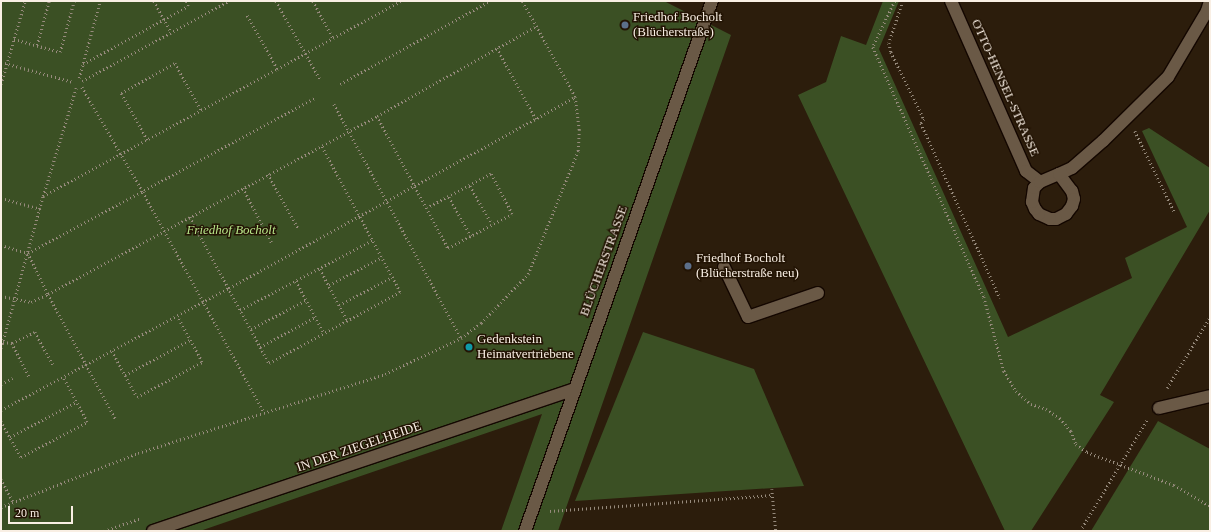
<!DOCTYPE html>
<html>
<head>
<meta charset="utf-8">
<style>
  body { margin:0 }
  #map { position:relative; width:1211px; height:532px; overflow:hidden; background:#2c1d0c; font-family:Georgia,serif }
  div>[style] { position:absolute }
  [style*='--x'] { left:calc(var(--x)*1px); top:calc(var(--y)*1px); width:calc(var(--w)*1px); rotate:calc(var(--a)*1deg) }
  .green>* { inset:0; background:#3b5024 }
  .path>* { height:2.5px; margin-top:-1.25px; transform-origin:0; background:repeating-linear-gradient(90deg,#978b7d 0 1px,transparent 0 4px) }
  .roads { filter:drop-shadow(1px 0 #140700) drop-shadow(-1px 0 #140700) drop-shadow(0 1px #140700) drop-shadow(0 -1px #140700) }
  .service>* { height:12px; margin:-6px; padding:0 6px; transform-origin:6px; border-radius:6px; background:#6a5946 }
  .minor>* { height:12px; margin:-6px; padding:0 6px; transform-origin:6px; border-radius:6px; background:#6a5946 }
  .tertiary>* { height:12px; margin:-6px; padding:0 6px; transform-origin:6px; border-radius:6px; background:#6a5946 }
  .dots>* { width:11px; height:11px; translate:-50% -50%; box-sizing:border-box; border:2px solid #231404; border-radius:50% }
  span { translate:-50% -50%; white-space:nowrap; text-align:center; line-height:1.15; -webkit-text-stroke:3px #231404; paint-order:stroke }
  .poi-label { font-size:13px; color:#f9efe4 }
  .left { translate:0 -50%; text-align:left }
  .street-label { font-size:13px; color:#f9efe4 }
  .park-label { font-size:13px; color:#b7e488; font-style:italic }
  .frame { position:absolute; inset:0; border:2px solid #f9efe4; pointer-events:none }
  .scale { position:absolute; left:8px; top:506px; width:65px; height:18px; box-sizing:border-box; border:2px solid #f9efe4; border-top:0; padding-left:5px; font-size:12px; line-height:14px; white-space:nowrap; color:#f9efe4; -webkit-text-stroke:3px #231404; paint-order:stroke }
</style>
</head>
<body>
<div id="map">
  <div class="green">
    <i style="clip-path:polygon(1px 1px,664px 1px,731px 35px,558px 531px,501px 531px,542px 414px,200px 531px,1px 531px)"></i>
    <i style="clip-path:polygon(883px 1px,899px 1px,879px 49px,1008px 337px,1132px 278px,1125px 258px,1187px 227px,1142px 131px,1149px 128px,1210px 168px,1210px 210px,1100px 395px,1114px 402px,1031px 531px,1005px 531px,798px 95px,826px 82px,841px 36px,866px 45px)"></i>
    <i style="clip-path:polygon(643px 332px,754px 369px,804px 486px,575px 501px)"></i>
    <i style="clip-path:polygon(1158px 421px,1210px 449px,1210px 531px,1091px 531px)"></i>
  </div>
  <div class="path">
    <i style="--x:154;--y:1;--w:35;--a:61"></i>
    <i style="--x:276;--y:1;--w:90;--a:60.6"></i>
    <i style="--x:313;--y:1;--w:42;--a:61.6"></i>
    <i style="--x:333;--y:38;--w:77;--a:-28.6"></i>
    <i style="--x:895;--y:1;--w:51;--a:115.6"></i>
    <i style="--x:873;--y:47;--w:274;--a:66.1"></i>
    <i style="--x:984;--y:297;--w:77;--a:74.9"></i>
    <i style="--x:1004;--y:371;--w:23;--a:59"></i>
    <i style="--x:1016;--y:391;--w:20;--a:41"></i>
    <i style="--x:1031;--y:404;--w:16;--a:18"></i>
    <i style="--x:1046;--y:409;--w:17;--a:33"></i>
    <i style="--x:1060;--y:418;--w:17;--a:50"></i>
    <i style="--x:1071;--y:431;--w:14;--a:69"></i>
    <i style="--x:1076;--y:444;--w:14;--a:36"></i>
    <i style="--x:1087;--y:452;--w:93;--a:20.8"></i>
    <i style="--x:1174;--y:485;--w:42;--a:30.3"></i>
    <i style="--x:903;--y:1;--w:44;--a:108.4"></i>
    <i style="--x:889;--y:43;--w:9;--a:77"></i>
    <i style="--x:891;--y:52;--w:75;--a:63.8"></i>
    <i style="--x:924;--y:119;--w:5;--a:127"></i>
    <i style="--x:921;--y:123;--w:192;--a:65.7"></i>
    <i style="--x:14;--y:39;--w:48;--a:15.8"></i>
    <i style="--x:60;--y:52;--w:53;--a:-74.6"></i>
    <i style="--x:37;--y:45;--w:46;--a:-74.7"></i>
    <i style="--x:497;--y:48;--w:81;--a:61.2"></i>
    <i style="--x:1;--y:62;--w:75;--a:15.5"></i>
    <i style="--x:83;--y:64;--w:120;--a:-28.9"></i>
    <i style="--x:188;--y:6;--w:5;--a:-112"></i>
    <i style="--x:277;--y:69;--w:64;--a:-29"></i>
    <i style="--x:79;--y:78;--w:80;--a:-74.7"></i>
    <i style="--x:82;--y:81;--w:167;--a:-28.6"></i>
    <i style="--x:1;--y:84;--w:86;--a:-73.9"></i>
    <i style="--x:340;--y:84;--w:171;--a:-29"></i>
    <i style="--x:82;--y:87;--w:121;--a:59.8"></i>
    <i style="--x:143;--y:192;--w:251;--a:61.2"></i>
    <i style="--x:334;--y:104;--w:266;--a:61.5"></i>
    <i style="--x:377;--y:116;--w:150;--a:61.7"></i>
    <i style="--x:448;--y:248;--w:72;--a:-28"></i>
    <i style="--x:512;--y:214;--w:45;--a:-117.7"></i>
    <i style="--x:491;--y:174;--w:72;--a:152"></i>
    <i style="--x:1135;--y:131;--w:91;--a:64"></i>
    <i style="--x:147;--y:140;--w:54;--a:-119"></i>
    <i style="--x:121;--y:93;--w:62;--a:-29.1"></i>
    <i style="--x:175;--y:63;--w:54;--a:61"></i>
    <i style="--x:268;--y:174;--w:64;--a:61"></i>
    <i style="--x:470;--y:186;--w:44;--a:59.9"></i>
    <i style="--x:243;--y:188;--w:62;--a:62.2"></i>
    <i style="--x:43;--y:196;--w:266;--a:-28.5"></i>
    <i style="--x:277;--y:69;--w:63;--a:-119.4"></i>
    <i style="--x:449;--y:197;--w:45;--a:60.6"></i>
    <i style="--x:1;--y:198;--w:41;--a:15.4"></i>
    <i style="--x:190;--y:217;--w:166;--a:61.6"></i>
    <i style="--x:269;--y:363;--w:149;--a:-28.5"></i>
    <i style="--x:400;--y:292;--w:167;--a:-118.3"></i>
    <i style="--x:1;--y:245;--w:28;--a:17"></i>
    <i style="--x:28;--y:253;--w:326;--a:-28.4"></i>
    <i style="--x:28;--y:253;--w:46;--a:64"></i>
    <i style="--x:48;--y:294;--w:374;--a:-28.4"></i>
    <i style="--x:377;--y:116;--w:181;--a:-29.4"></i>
    <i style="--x:320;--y:269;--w:58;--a:62.1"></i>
    <i style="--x:296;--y:281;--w:59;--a:61.7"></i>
    <i style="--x:329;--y:285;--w:60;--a:-27.8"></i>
    <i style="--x:1;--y:296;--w:31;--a:11"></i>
    <i style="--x:31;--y:302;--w:19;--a:-25"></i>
    <i style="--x:48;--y:294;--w:143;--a:61.6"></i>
    <i style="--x:339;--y:305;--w:60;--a:-27.8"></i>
    <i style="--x:240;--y:310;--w:150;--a:-27.8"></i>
    <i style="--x:251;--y:329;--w:62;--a:-27.8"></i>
    <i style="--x:3;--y:342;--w:9;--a:6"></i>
    <i style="--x:12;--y:343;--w:38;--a:63"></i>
    <i style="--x:12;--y:343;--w:25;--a:-26"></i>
    <i style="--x:35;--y:332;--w:37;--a:61"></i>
    <i style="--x:260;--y:347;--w:63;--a:-28.6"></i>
    <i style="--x:1;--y:348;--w:158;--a:-74.6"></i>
    <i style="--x:43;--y:196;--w:113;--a:-73"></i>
    <i style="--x:112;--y:351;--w:52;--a:61.5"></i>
    <i style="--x:137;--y:397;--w:74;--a:-28.3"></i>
    <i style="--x:202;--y:362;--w:52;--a:-118.5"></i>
    <i style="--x:125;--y:375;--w:74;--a:-28.3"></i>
    <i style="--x:1;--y:384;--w:13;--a:-27"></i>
    <i style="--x:1167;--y:388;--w:83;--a:-58.8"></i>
    <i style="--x:1;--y:410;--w:259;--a:-28.2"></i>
    <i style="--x:229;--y:288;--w:395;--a:-28.9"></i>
    <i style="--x:1;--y:421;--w:41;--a:60.9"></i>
    <i style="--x:21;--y:457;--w:75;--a:-27.9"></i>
    <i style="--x:87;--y:422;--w:51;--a:-118.1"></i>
    <i style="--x:10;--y:437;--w:75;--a:-27.9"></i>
    <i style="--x:1;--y:479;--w:26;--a:62"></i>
    <i style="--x:772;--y:489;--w:42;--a:84.6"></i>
    <i style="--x:1;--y:507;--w:147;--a:-21.5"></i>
    <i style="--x:138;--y:453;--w:259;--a:-17.7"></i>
    <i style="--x:385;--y:374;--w:84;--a:-25.3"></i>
    <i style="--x:461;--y:338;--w:25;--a:-37"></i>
    <i style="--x:481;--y:323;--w:68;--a:-46.2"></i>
    <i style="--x:528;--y:274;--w:133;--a:-67.9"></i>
    <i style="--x:578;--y:151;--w:21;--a:-87"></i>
    <i style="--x:579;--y:130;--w:33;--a:-97"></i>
    <i style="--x:575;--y:97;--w:110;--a:-118.9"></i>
    <i style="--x:550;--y:511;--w:223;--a:-4.1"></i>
    <i style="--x:104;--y:531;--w:39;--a:-19"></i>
    <i style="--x:1080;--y:531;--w:130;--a:-58.9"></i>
  </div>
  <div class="roads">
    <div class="service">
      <i style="--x:724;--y:267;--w:55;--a:64.4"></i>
      <i style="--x:748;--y:317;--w:74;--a:-18.9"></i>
    </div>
    <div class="minor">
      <i style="--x:951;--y:1;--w:186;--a:66.2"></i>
      <i style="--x:1026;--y:171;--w:18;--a:38"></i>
      <i style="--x:1059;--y:174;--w:21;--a:53"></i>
      <i style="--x:1072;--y:191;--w:8;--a:76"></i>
      <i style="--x:1074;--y:199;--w:7;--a:106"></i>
      <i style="--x:1072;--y:206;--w:10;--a:127"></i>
      <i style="--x:1066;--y:214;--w:11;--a:153"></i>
      <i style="--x:1056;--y:219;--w:6;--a:180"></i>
      <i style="--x:1050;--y:219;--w:12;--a:-156"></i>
      <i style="--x:1039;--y:214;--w:6;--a:-129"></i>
      <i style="--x:1035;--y:209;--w:8;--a:-113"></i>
      <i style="--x:1032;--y:202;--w:14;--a:-82"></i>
      <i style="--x:1034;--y:188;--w:8;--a:-45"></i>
      <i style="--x:1040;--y:182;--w:21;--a:-23"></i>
      <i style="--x:1059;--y:174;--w:14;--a:-25"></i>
      <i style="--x:1072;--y:168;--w:41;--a:-41.1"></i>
      <i style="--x:1103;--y:141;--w:91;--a:-44.6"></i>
      <i style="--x:1168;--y:77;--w:77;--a:-59.4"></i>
      <i style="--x:1207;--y:11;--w:10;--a:-73"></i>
      <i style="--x:1159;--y:408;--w:52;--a:-13.2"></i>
      <i style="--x:153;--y:531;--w:444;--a:-18.6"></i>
    </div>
    <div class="tertiary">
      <i style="--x:525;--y:531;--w:562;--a:-70.57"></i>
    </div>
  </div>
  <div class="dots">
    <i style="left:625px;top:25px;background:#5c6f8a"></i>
    <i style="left:688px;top:266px;background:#5c6f8a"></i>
    <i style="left:469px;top:347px;background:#0f9aa8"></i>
  </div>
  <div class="poi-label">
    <span class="left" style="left:633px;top:25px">Friedhof Bocholt<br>(Blücherstraße)</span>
    <span class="left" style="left:696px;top:266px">Friedhof Bocholt<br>(Blücherstraße neu)</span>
    <span class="left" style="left:477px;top:347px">Gedenkstein<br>Heimatvertriebene</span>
  </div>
  <div class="street-label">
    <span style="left:1005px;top:88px;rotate:66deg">OTTO-HENSEL-STRASSE</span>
    <span style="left:604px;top:261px;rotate:-70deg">BLÜCHERSTRASSE</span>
    <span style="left:359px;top:447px;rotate:-19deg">IN DER ZIEGELHEIDE</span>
  </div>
  <div class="park-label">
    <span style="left:231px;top:230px">Friedhof Bocholt</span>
  </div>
  <div class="frame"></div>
  <div class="scale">20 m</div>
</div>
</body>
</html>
